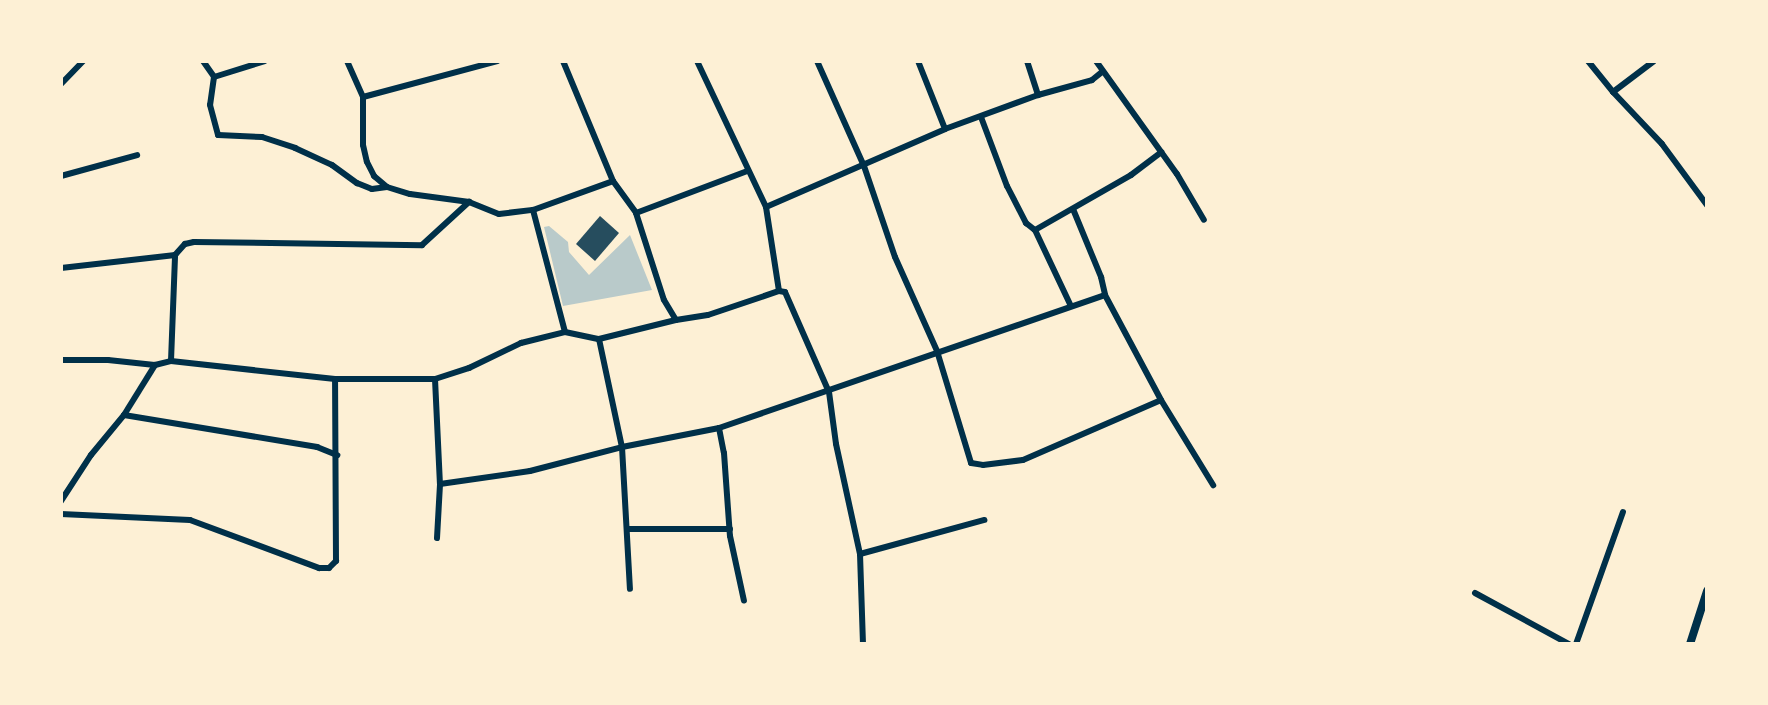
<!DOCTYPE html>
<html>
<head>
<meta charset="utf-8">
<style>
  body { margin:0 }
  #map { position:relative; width:1768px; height:705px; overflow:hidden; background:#fdf0d5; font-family:"Sofia Sans Condensed",sans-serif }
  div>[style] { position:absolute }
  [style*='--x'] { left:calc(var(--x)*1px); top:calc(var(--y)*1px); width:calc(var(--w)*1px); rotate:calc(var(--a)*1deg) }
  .green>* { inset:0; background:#b9caca }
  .building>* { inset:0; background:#264d5e }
  .minor>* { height:6px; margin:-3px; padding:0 3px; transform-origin:3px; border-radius:3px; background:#003049 }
  .tertiary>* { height:8px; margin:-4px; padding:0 4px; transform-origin:4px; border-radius:4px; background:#003049 }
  span { translate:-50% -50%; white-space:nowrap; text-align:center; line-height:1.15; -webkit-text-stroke:7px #fdf0d5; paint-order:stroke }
  .frame { position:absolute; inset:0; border:63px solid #fdf0d5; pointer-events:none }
</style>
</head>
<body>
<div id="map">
  <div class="green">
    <i style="clip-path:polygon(549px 226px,568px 242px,569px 252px,589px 275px,630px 235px,652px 290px,563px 306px,544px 227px)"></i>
  </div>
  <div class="building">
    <i style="clip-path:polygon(600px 216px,619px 233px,595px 261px,576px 244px)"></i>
  </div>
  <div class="minor">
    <i style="--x:203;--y:61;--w:19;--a:55"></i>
    <i style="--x:214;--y:77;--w:28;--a:98"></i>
    <i style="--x:210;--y:105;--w:31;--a:75"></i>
    <i style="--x:218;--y:135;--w:44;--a:2.6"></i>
    <i style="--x:262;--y:137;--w:35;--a:18"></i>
    <i style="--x:295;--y:148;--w:41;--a:24.7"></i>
    <i style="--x:332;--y:165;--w:31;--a:36"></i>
    <i style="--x:357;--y:183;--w:16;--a:22"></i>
    <i style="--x:372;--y:189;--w:15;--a:-8"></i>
    <i style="--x:347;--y:61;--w:39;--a:66"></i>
    <i style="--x:363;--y:97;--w:48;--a:90"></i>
    <i style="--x:363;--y:145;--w:17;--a:77"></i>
    <i style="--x:367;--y:162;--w:16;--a:63"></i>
    <i style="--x:374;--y:176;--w:17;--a:40"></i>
    <i style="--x:387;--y:187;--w:24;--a:17"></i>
    <i style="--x:410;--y:194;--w:60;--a:7.7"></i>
    <i style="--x:469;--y:202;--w:32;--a:22"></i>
    <i style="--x:499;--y:214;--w:34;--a:-7"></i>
    <i style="--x:533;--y:210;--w:85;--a:-19.9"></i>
    <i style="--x:613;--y:181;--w:39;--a:54"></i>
    <i style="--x:636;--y:213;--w:91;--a:72.2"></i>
    <i style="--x:664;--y:300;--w:23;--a:59"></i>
    <i style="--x:676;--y:320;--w:32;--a:-9"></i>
    <i style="--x:708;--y:315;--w:75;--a:-18.7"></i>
    <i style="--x:779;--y:291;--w:6;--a:9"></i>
    <i style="--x:785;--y:292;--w:109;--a:66.3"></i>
    <i style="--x:829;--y:392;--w:52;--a:82.3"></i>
    <i style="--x:836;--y:444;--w:113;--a:77.7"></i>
    <i style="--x:860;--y:554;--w:90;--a:88.1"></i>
    <i style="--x:563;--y:61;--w:130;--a:67.4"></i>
    <i style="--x:697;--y:61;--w:161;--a:64.7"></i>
    <i style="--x:766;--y:207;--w:85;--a:81.2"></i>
    <i style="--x:817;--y:61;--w:115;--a:65.9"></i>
    <i style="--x:864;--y:166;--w:96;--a:71.2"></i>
    <i style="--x:895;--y:257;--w:103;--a:65.9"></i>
    <i style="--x:937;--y:351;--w:117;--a:73.1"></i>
    <i style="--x:971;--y:463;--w:12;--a:9"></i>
    <i style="--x:983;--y:465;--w:40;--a:-7.1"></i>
    <i style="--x:1023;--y:460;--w:150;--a:-23.5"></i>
    <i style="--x:918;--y:61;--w:73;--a:68.3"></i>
    <i style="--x:1027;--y:61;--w:36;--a:72"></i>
    <i style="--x:1096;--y:61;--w:139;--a:54.4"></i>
    <i style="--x:1177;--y:174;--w:53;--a:59.6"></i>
    <i style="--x:1588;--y:61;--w:40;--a:51"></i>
    <i style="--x:1613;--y:92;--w:51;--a:-37.1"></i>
    <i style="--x:214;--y:77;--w:53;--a:-17.4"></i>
    <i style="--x:61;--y:84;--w:32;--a:-46"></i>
    <i style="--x:1613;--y:92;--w:71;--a:46.7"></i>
    <i style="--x:1662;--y:144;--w:76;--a:53.6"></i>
    <i style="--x:363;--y:97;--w:139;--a:-15"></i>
    <i style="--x:981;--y:117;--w:74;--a:69.4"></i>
    <i style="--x:1007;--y:186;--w:42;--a:62.8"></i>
    <i style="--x:1026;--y:223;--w:11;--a:38"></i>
    <i style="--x:1035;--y:230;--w:84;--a:64.7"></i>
    <i style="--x:61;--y:176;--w:79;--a:-15.4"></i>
    <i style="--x:766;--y:207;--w:195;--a:-23.5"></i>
    <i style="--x:945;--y:129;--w:99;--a:-20.1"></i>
    <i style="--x:1038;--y:95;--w:56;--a:-15.5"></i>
    <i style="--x:1092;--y:80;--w:13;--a:-39"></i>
    <i style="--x:1073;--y:209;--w:74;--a:67.6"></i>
    <i style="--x:1101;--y:277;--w:18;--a:77"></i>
    <i style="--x:1105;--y:295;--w:119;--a:61.9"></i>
    <i style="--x:1161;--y:400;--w:100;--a:58.5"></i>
    <i style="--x:533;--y:210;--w:126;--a:75.3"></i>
    <i style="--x:636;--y:213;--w:119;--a:-20.7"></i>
    <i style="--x:1035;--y:230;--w:111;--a:-29.8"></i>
    <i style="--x:1131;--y:175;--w:38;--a:-37"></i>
    <i style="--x:61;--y:268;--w:115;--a:-6.5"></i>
    <i style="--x:599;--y:339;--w:110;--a:78"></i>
    <i style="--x:622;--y:447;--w:142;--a:86.8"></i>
    <i style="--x:61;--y:360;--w:47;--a:0"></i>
    <i style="--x:108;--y:360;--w:47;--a:6.1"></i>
    <i style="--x:171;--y:361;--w:106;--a:-87.8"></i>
    <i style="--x:175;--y:255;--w:15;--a:-48"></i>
    <i style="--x:185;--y:244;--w:9;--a:-13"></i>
    <i style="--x:194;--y:242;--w:228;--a:0.8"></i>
    <i style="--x:422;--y:245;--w:64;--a:-42.5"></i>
    <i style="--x:435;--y:379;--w:105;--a:87.3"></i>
    <i style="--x:440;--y:484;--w:91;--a:-8.2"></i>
    <i style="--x:530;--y:471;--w:95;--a:-14.6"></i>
    <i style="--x:622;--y:447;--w:99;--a:-11.1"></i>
    <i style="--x:719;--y:428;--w:408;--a:-19"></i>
    <i style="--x:124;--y:415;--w:196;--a:9.4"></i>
    <i style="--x:317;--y:447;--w:22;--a:22"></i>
    <i style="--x:719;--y:428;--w:25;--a:79"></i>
    <i style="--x:724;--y:453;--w:83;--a:85.9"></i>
    <i style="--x:730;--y:536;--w:66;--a:77.8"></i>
    <i style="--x:61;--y:501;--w:55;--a:-56.9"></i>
    <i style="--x:91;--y:455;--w:52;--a:-50.5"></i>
    <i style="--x:124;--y:415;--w:59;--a:-58.2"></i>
    <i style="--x:155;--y:365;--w:16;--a:-14"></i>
    <i style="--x:171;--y:361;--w:165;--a:6.3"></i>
    <i style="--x:335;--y:379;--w:100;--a:0"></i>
    <i style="--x:435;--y:379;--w:36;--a:-18"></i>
    <i style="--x:469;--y:368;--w:58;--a:-25.7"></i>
    <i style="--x:521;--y:343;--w:45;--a:-14"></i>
    <i style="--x:565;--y:332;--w:35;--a:12"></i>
    <i style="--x:599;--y:339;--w:79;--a:-13.9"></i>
    <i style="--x:61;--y:514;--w:129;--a:2.7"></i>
    <i style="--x:190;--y:520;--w:138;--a:20.4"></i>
    <i style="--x:319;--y:568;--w:10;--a:0"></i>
    <i style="--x:329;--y:568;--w:10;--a:-45"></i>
    <i style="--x:336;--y:561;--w:182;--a:-90.3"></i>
    <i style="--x:627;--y:529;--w:103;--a:0"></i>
    <i style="--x:437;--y:538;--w:54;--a:-86.8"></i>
    <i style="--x:860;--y:554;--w:129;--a:-15.3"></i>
    <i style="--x:1475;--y:593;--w:107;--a:28.5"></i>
    <i style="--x:1576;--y:644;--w:140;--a:-70.4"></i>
  </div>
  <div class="tertiary">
    <i style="--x:1690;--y:644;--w:56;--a:-72.2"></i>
  </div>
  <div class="frame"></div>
</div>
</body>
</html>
